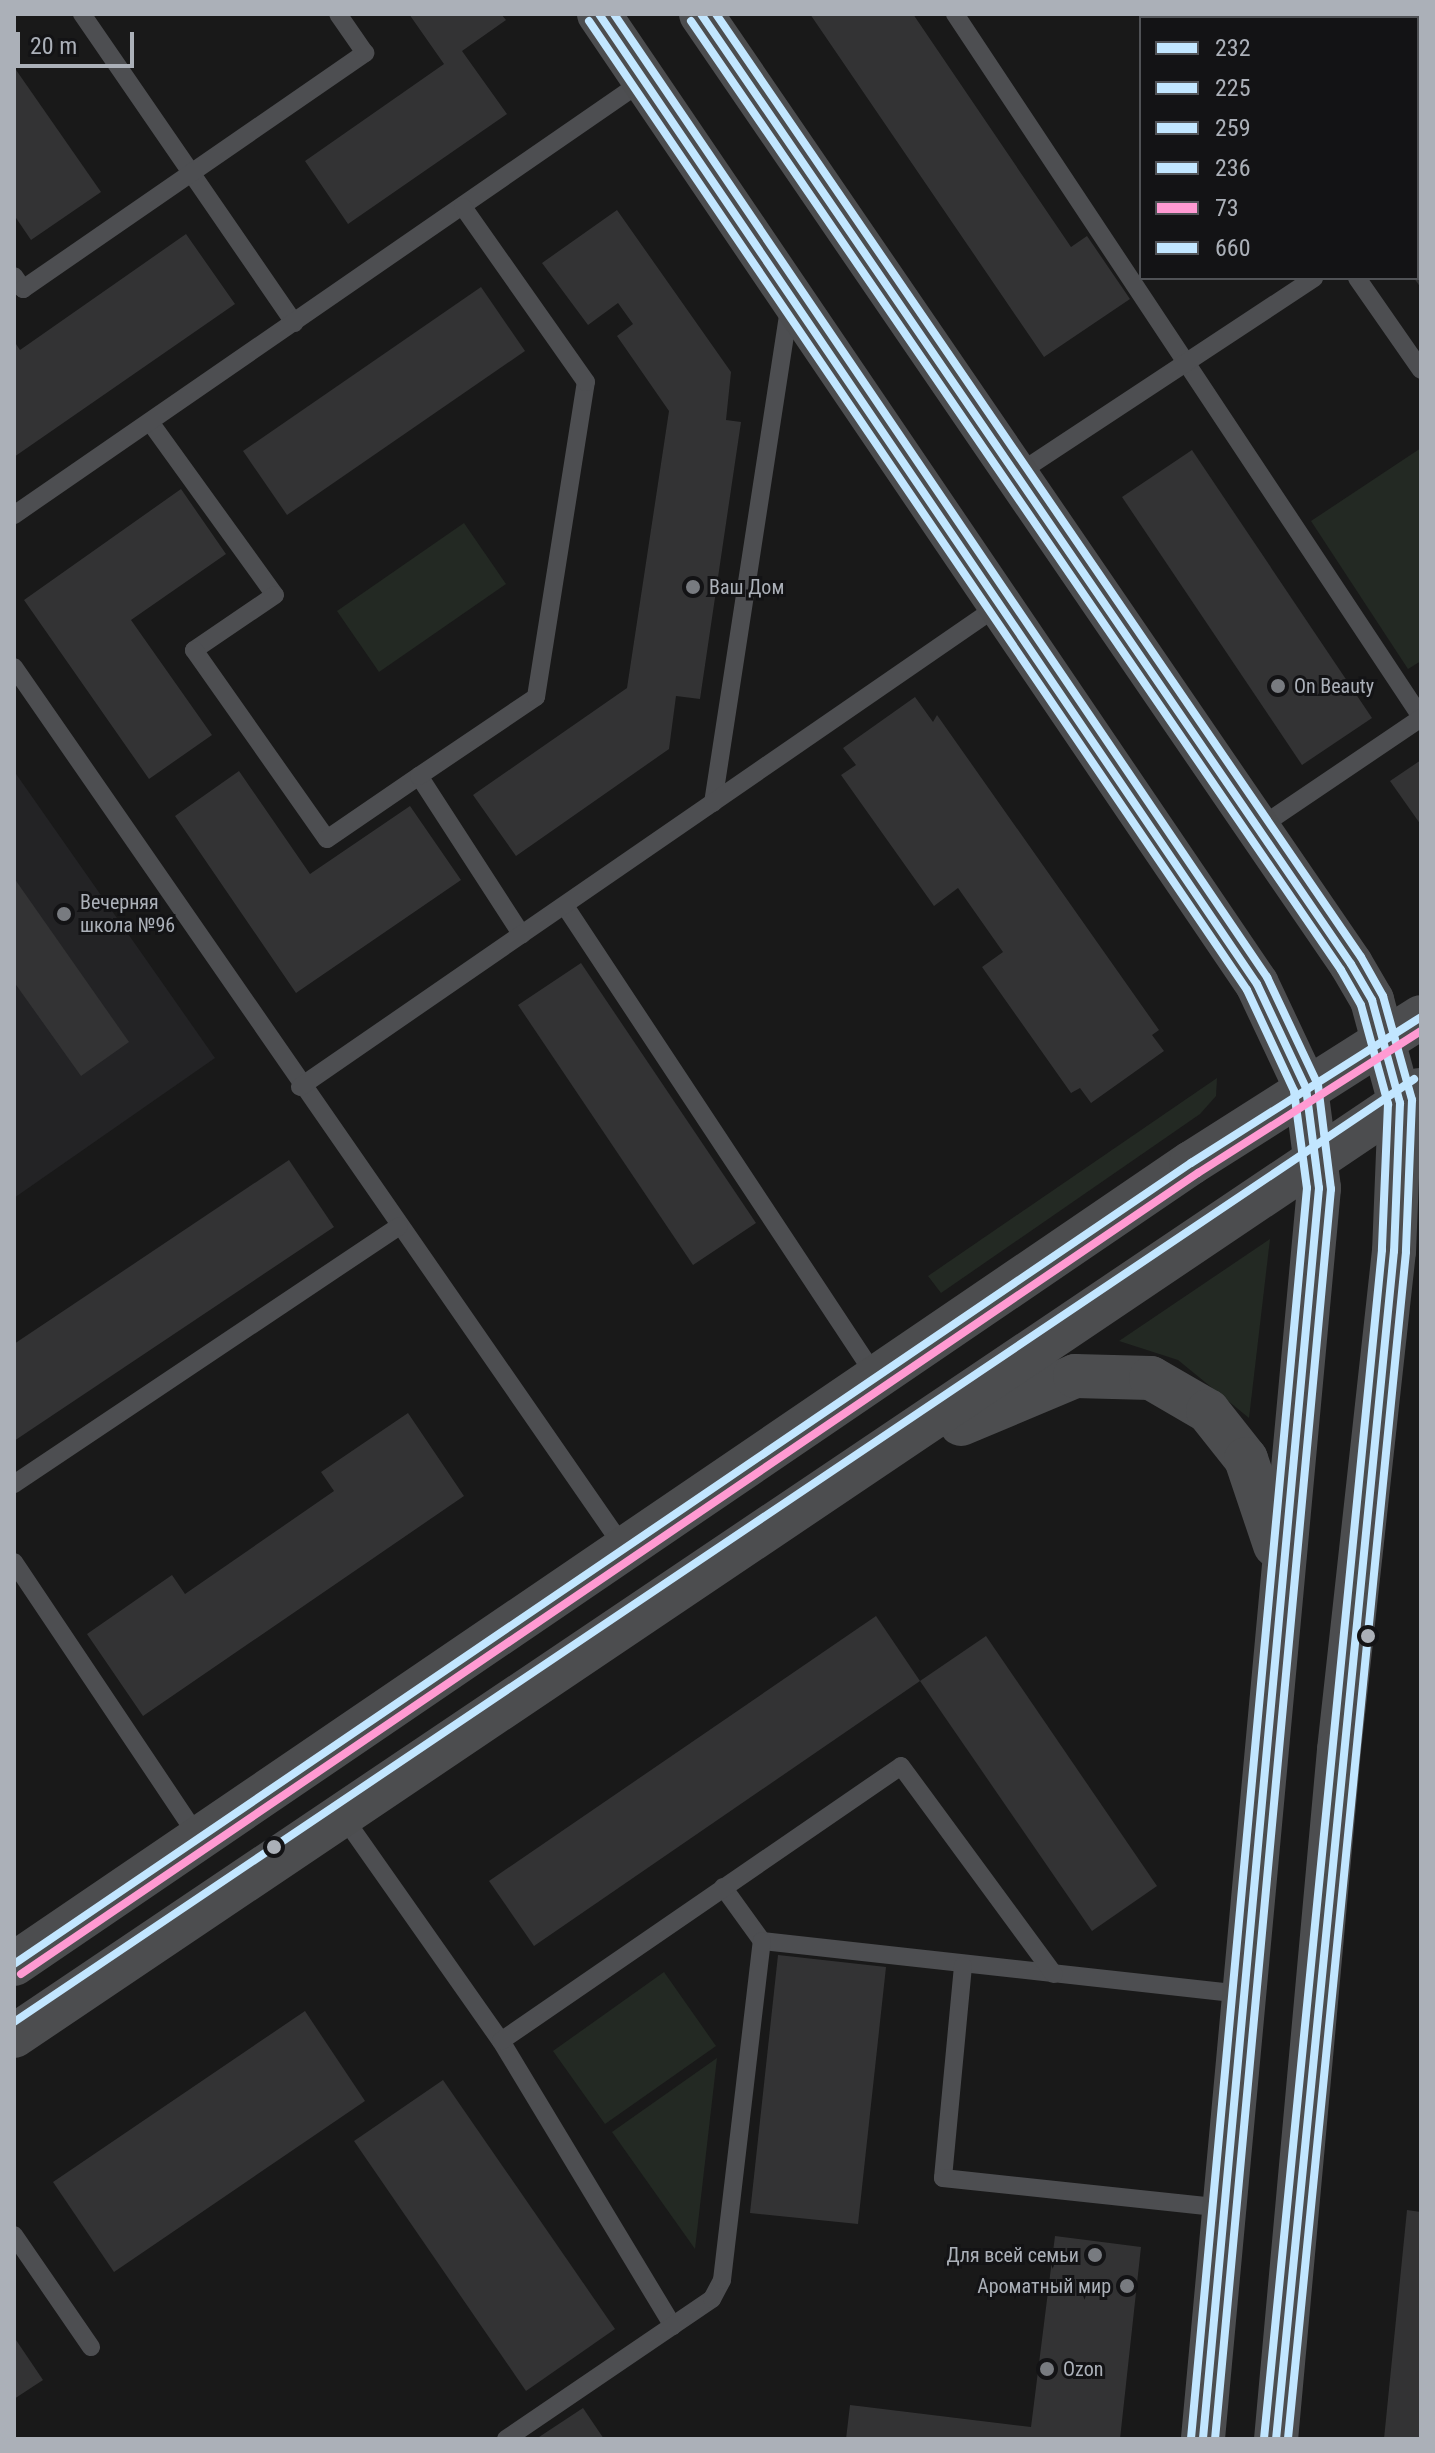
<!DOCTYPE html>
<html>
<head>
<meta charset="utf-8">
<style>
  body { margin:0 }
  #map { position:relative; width:1435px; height:2453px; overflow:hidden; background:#191919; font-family:"Roboto Condensed",sans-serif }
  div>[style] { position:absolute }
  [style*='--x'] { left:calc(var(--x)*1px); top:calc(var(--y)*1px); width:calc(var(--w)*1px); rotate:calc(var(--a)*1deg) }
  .built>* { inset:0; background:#232325 }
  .green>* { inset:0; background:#232923 }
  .building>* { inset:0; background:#333334 }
  .lane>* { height:18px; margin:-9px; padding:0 9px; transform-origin:9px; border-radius:9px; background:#4d4e51 }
  .secondary>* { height:44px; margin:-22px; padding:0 22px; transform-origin:22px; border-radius:22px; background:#4c4d4f }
  .bus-1>* { height:8px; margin:-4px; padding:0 4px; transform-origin:4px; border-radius:4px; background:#c2e6ff }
  .bus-2>* { height:8px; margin:-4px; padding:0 4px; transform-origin:4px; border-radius:4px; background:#c2e6ff }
  .bus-3>* { height:8px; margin:-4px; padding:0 4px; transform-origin:4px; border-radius:4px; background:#c2e6ff }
  .bus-4>* { height:8px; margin:-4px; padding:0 4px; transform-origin:4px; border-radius:4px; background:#c2e6ff }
  .bus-5>* { height:8px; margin:-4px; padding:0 4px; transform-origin:4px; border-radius:4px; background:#ff9ad2 }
  .bus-6>* { height:8px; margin:-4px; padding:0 4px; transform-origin:4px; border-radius:4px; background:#c2e6ff }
  .dots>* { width:22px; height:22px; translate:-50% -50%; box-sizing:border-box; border:4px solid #131315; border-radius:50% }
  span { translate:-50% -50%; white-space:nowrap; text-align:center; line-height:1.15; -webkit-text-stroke:6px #131315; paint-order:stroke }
  .poi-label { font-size:20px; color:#abb0b8 }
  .left { translate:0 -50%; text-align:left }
  .right { translate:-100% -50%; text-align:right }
  .frame { position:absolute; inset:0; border:16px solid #abb0b8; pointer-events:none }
  .legend { position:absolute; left:1139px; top:16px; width:280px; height:264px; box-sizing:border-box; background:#131315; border:2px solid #505256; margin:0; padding:10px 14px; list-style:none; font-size:24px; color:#abb0b8 }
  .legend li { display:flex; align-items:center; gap:16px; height:40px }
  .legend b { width:40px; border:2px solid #505256 }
  .scale { position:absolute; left:16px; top:32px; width:118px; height:36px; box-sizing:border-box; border:4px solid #abb0b8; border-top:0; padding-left:10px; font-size:24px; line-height:28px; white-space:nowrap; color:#abb0b8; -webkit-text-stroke:6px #131315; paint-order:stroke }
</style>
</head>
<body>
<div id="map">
  <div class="built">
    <i style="clip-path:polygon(14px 771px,215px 1058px,14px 1198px)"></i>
  </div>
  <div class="green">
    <i style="clip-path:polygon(1421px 448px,1421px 661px,1408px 669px,1311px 521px)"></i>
    <i style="clip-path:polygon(464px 523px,506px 584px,379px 672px,337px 611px)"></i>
    <i style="clip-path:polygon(1217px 1078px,1216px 1096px,1200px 1114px,941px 1293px,928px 1276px)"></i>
    <i style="clip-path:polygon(1270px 1239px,1249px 1418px,1178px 1360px,1119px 1341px)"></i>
    <i style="clip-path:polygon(664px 1972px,716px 2046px,605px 2124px,553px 2051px)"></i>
    <i style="clip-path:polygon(717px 2058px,695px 2249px,612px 2132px)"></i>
  </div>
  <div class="building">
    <i style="clip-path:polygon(409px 14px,501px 14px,506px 20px,462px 51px,507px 114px,348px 224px,305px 161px,444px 64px)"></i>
    <i style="clip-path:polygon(810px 14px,913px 14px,1071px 247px,1087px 236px,1130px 299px,1044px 357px)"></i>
    <i style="clip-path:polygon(1384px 14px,1421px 14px,1421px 64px,1417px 18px)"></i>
    <i style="clip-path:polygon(14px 67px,101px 192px,31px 240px,14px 215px)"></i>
    <i style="clip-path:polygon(1421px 204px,1421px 288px,1414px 278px)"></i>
    <i style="clip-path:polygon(617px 210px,731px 372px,726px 420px,741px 422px,700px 699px,676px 696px,669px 749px,516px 856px,473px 795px,627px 688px,669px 411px,617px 336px,633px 324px,618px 303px,588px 325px,542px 263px)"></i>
    <i style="clip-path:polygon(186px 234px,235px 304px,14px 457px,14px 341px,20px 350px)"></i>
    <i style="clip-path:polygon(481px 287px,525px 351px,287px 515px,243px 451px)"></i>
    <i style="clip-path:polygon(1192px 450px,1372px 718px,1302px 765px,1122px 497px)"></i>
    <i style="clip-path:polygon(181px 489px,226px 554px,131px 620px,212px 735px,149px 779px,24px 600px)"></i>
    <i style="clip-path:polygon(915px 697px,933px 722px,937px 715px,1159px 1030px,1152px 1035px,1164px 1051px,1091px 1103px,1080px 1088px,1071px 1093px,982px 967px,1003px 952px,958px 888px,934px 906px,841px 775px,856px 765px,843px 748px)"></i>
    <i style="clip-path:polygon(1421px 760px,1421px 825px,1390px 781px)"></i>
    <i style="clip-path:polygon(239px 771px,310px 874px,410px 806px,461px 880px,296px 993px,175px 816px)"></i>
    <i style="clip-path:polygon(14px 878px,129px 1042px,81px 1076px,14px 982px)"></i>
    <i style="clip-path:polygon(581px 963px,756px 1223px,693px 1265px,518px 1005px)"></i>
    <i style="clip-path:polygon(289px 1160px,334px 1227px,14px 1441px,14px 1344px)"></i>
    <i style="clip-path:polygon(408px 1413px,464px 1496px,143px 1716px,87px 1634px,172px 1575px,185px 1594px,334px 1491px,321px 1472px)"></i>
    <i style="clip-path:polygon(876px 1616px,920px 1681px,534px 1946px,489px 1881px)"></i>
    <i style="clip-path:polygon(986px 1636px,1157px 1886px,1092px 1931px,920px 1681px)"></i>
    <i style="clip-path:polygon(778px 1955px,886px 1967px,858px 2224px,750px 2213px)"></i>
    <i style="clip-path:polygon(305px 2011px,365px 2101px,114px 2272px,53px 2182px)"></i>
    <i style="clip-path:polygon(443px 2080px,615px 2329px,526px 2391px,354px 2141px)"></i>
    <i style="clip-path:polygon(1407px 2210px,1421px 2212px,1421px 2439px,1384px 2439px)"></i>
    <i style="clip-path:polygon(1055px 2236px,1141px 2247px,1120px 2439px,846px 2439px,850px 2405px,1031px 2427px)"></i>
    <i style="clip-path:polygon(14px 2337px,43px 2380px,14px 2399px)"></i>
    <i style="clip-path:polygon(583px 2408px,604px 2439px,536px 2439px)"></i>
  </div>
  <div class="lane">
    <i style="--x:82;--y:14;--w:375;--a:55.5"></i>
    <i style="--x:955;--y:14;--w:843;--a:56.46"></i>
    <i style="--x:14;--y:276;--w:16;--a:55"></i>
    <i style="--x:23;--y:289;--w:416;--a:-34.6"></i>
    <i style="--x:365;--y:53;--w:47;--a:-124.7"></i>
    <i style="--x:1357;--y:278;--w:112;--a:55.2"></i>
    <i style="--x:150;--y:422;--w:213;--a:54.2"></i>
    <i style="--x:275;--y:595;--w:98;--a:145.8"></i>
    <i style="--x:194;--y:650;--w:231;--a:54.9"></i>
    <i style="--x:327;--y:839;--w:112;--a:-34.4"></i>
    <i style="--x:419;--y:776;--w:189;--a:57.1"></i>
    <i style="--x:1017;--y:474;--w:356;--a:-33.4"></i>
    <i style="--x:14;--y:515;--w:764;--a:-34.61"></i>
    <i style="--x:14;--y:667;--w:1072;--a:55.3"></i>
    <i style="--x:419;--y:776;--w:141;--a:-34"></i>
    <i style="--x:536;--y:697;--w:319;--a:-81"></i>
    <i style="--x:586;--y:382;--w:214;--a:-125.1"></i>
    <i style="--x:713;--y:803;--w:506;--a:-81.25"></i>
    <i style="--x:1260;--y:827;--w:194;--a:-34.1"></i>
    <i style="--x:565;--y:906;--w:564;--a:56.56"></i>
    <i style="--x:300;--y:1087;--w:848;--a:-34.57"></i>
    <i style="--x:14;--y:1484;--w:463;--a:-33.8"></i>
    <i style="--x:14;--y:1562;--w:332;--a:56.2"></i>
    <i style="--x:342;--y:1815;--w:276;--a:54.9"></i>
    <i style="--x:501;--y:2041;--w:333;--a:58.9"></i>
    <i style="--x:723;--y:1887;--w:67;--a:54.2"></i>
    <i style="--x:762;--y:1941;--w:485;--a:6.3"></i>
    <i style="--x:963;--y:1966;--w:213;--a:95.4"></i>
    <i style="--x:943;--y:2178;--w:283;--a:6.1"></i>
    <i style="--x:501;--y:2041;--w:485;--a:-34.5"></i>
    <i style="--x:901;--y:1766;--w:258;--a:53.7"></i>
    <i style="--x:14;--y:2235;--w:136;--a:55.5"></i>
    <i style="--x:506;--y:2439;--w:249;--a:-34.2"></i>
    <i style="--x:712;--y:2299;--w:21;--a:-62"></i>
    <i style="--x:722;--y:2280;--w:341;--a:-83.3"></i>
  </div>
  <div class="secondary">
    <i style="--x:599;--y:14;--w:1172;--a:55.85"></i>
    <i style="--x:1257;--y:984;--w:115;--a:64.8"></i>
    <i style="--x:1306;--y:1088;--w:101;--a:82.6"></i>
    <i style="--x:1319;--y:1188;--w:1256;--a:95.3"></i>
    <i style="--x:701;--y:14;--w:1151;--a:55.62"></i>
    <i style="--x:1351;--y:964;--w:42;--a:59.7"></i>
    <i style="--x:1372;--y:1000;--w:107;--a:74.8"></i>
    <i style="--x:1400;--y:1103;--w:148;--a:92.3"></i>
    <i style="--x:1394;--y:1251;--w:502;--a:96.29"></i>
    <i style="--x:1339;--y:1750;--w:692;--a:95.22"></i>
    <i style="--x:961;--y:1424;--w:124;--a:-22.8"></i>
    <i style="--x:1075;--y:1376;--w:76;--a:1.5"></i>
    <i style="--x:1151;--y:1378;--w:66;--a:30.1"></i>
    <i style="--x:1208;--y:1411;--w:61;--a:51.6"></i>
    <i style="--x:1246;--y:1459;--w:91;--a:71.4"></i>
    <i style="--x:14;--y:1964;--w:1424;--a:-34.24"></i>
    <i style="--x:1191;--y:1163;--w:272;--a:-32.4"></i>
    <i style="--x:14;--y:2036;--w:1694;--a:-33.95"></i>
  </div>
  <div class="bus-1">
    <i style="--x:599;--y:14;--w:1172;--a:55.85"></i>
    <i style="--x:1257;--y:984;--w:115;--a:64.8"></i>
    <i style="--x:1306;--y:1088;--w:101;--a:82.6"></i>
    <i style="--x:1319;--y:1188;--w:1256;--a:95.3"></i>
    <i style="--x:701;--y:14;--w:1151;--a:55.62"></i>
    <i style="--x:1351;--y:964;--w:42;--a:59.7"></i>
    <i style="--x:1372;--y:1000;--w:107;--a:74.8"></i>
    <i style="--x:1400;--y:1103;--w:148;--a:92.3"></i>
    <i style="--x:1394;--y:1251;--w:1194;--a:95.67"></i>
  </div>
  <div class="bus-2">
    <i style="--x:589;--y:21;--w:1171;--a:55.82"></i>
    <i style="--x:1247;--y:990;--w:111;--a:65"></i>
    <i style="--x:1294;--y:1091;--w:98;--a:82.4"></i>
    <i style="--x:1307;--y:1188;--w:1255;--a:95.3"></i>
    <i style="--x:691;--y:21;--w:1150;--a:55.59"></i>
    <i style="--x:1341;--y:970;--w:40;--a:60.3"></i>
    <i style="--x:1361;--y:1005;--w:103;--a:74.7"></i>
    <i style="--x:1388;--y:1104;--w:146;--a:92.4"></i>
    <i style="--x:1382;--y:1250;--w:1194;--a:95.67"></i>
  </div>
  <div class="bus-3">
    <i style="--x:614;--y:14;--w:1164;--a:55.86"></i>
    <i style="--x:1267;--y:977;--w:119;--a:64.7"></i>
    <i style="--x:1318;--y:1085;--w:105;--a:82.9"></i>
    <i style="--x:1331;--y:1189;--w:1255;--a:95.3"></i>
    <i style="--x:716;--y:14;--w:1142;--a:55.63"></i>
    <i style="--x:1361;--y:957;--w:45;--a:60.6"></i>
    <i style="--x:1383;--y:996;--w:108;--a:74.4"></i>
    <i style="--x:1412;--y:1100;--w:152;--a:92.3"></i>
    <i style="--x:1406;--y:1252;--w:1193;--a:95.68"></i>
  </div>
  <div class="bus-4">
    <i style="--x:14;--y:1964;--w:1424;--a:-34.24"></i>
    <i style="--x:1191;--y:1163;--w:272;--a:-32.4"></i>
  </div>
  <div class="bus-5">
    <i style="--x:21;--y:1974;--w:1424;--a:-34.24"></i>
    <i style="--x:1198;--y:1173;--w:264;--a:-32.5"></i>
  </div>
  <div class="bus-6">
    <i style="--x:14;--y:2022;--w:1688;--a:-33.96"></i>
  </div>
  <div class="dots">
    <i style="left:693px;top:587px;background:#787b80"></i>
    <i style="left:1278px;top:686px;background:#787b80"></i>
    <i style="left:64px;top:914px;background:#787b80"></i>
    <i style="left:1368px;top:1636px;background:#abb0b8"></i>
    <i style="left:274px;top:1847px;background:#abb0b8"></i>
    <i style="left:1095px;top:2255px;background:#787b80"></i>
    <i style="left:1127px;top:2286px;background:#787b80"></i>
    <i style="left:1047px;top:2369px;background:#787b80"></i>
  </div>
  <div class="poi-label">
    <span class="left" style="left:709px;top:587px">Ваш Дом</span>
    <span class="left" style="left:1294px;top:686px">On Beauty</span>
    <span class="left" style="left:80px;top:914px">Вечерняя<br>школа №96</span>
    <span class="right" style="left:1079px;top:2255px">Для всей семьи</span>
    <span class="right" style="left:1111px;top:2286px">Ароматный мир</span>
    <span class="left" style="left:1063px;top:2369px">Ozon</span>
  </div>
  <div class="frame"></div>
  <ul class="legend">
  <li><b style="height:10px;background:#c2e6ff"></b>232</li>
  <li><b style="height:10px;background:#c2e6ff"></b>225</li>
  <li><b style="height:10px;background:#c2e6ff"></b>259</li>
  <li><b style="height:10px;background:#c2e6ff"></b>236</li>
  <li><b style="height:10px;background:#ff9ad2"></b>73</li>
  <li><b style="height:10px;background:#c2e6ff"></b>660</li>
  </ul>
  <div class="scale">20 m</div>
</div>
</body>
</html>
